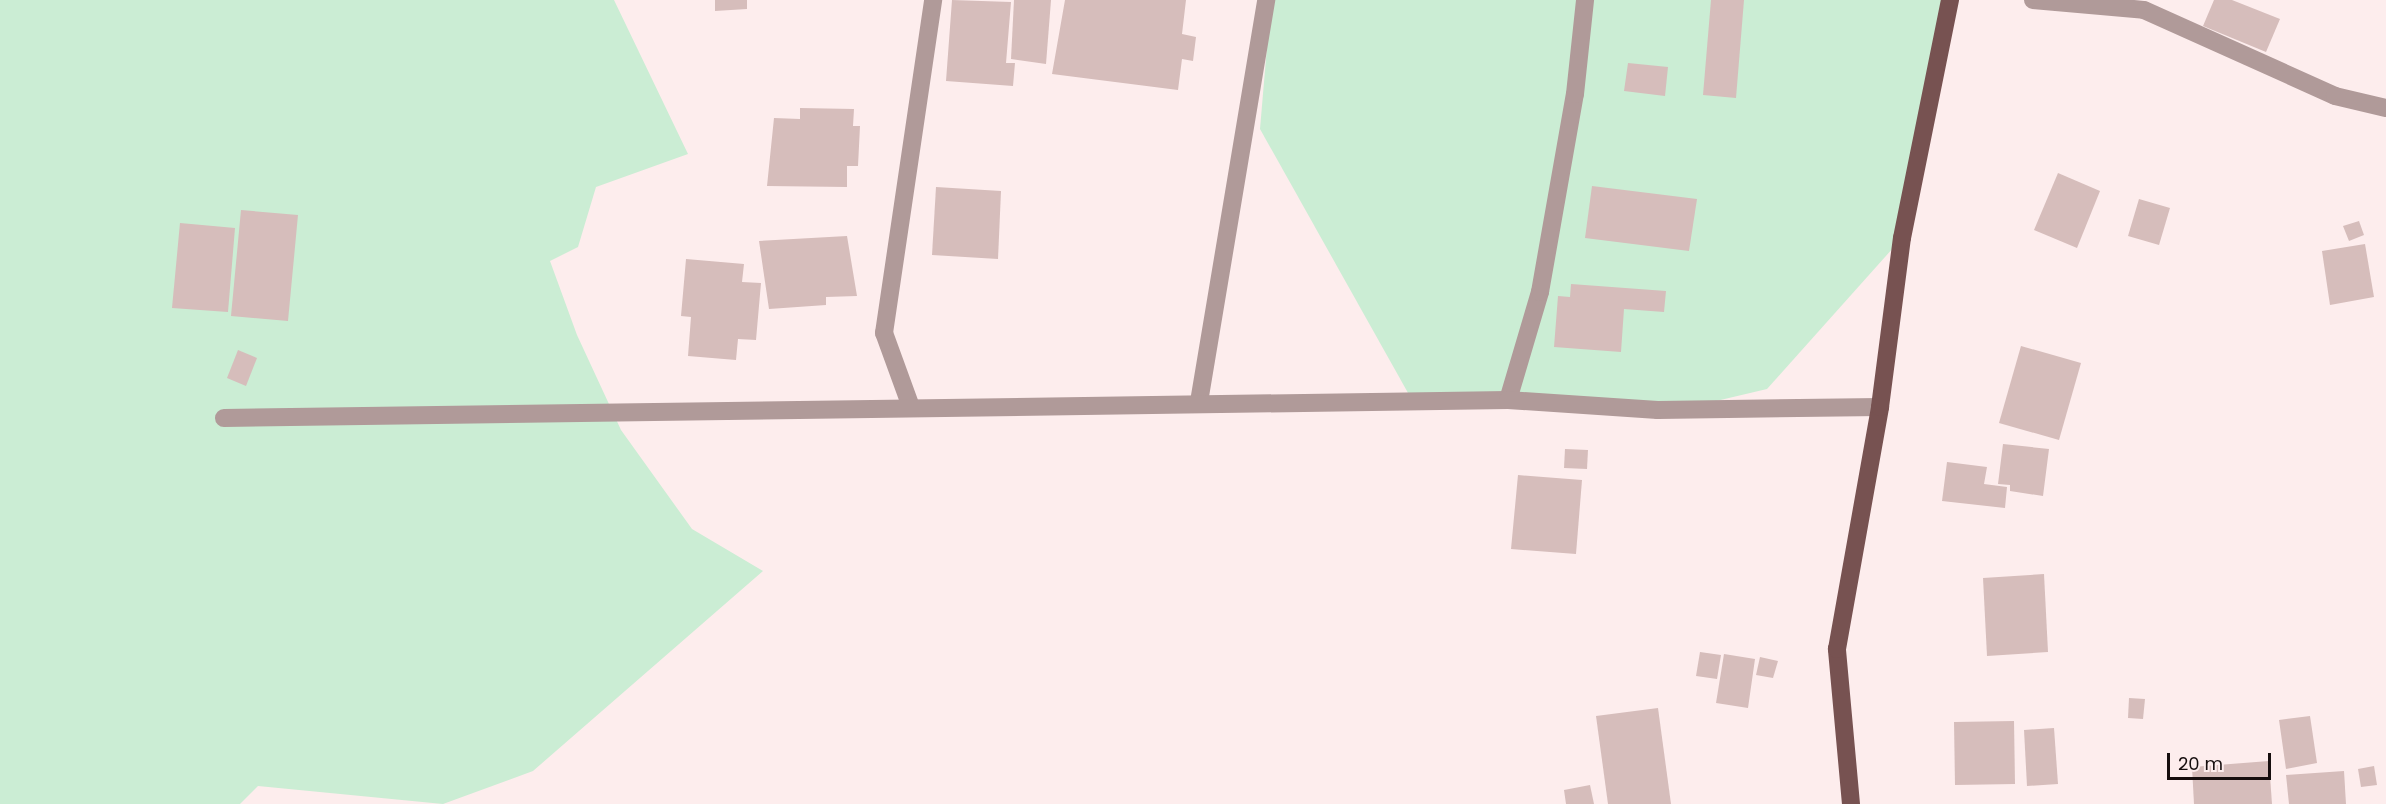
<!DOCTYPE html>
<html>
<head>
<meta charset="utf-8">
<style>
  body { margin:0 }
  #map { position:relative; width:2386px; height:804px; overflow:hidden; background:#fdeded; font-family:Poppins,sans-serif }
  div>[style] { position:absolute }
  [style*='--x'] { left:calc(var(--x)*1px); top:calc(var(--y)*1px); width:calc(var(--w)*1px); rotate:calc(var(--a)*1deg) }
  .green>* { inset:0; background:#cbedd4 }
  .building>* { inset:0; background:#d6bdbb }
  .minor>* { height:18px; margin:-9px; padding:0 9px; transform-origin:9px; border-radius:9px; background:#b09a99 }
  .major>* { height:18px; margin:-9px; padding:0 9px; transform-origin:9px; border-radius:9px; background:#775251 }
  span { translate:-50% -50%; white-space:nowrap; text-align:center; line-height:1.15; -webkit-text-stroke:4.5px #fdeded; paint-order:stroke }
  .scale { position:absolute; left:2167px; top:753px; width:104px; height:27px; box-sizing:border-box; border:3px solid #160e0e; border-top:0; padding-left:8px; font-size:18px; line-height:21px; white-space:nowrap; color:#160e0e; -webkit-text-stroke:4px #fdeded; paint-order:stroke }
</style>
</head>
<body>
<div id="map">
  <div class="green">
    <i style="clip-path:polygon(0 0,614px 0,688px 154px,596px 187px,578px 247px,550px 261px,577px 335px,621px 430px,692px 529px,763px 571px,533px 771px,443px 804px,258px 786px,240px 804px,0 804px)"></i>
    <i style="clip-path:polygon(1271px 0,1950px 0,1902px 238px,1767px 389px,1661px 414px,1412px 400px,1260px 129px)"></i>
  </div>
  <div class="building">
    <i style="clip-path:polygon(715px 0,747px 0,747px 9px,715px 11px)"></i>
    <i style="clip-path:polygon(952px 0,1011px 2px,1006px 63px,1015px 63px,1013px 86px,946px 81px)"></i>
    <i style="clip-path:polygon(1014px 0,1051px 0,1046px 64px,1011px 59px)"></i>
    <i style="clip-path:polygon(1065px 0,1186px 0,1182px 34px,1196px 37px,1193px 61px,1182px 59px,1178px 90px,1052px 74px)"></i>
    <i style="clip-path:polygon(1711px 0,1744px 0,1736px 98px,1703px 95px)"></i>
    <i style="clip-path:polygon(2214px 0,2232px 0,2280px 19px,2266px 52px,2203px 26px)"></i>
    <i style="clip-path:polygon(1628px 63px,1668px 67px,1665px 96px,1624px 91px)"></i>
    <i style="clip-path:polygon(800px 108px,854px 109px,853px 126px,860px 126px,858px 166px,847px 166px,847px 187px,767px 186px,774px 118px,800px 119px)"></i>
    <i style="clip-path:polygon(2058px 173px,2100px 191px,2077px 248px,2034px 230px)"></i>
    <i style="clip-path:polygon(1592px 186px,1697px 199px,1689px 251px,1585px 238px)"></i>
    <i style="clip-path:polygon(936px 187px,1001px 191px,998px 259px,932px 255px)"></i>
    <i style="clip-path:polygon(2139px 199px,2170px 208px,2159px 245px,2128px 236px)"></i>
    <i style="clip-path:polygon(241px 210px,298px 215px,288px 321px,231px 316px)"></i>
    <i style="clip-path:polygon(2359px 221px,2364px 235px,2349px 241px,2343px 226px)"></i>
    <i style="clip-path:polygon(180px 223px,235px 228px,228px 312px,172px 308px)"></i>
    <i style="clip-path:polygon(847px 236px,857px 296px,826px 297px,826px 305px,769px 309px,759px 241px)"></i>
    <i style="clip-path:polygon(2365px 244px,2374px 297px,2330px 305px,2322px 251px)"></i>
    <i style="clip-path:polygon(686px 259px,744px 264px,742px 282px,761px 283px,756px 340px,738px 339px,736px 360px,688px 356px,691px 317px,681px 316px)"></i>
    <i style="clip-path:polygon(1571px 284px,1666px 291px,1664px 312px,1624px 309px,1621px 352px,1554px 347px,1558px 296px,1570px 297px)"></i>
    <i style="clip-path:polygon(2021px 346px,2081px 363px,2059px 440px,1999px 423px)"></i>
    <i style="clip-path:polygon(238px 350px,257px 358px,246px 386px,227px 378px)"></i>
    <i style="clip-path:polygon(2003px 444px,2049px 449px,2043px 496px,2010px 491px,2010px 485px,1998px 484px)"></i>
    <i style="clip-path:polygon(1565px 449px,1588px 450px,1587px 469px,1564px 468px)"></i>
    <i style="clip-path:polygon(1947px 462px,1987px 467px,1984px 484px,2007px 487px,2005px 508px,1942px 501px)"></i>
    <i style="clip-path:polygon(1518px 475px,1582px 480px,1576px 554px,1511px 549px)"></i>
    <i style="clip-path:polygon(2044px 574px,2048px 652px,1987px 656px,1983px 578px)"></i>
    <i style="clip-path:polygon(1700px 652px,1721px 655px,1717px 679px,1696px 676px)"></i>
    <i style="clip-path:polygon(1724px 654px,1755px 659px,1748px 708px,1716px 703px)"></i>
    <i style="clip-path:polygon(1760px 657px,1778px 661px,1773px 678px,1756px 675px)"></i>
    <i style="clip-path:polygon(2129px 698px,2145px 699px,2143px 719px,2128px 718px)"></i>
    <i style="clip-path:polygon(1658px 708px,1671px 804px,1608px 804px,1596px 716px)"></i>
    <i style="clip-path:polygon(2310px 716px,2317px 763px,2286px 769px,2279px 720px)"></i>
    <i style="clip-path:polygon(2014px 721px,2015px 784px,1955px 785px,1954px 722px)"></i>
    <i style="clip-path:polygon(2054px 728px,2058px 784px,2027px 786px,2024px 730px)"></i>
    <i style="clip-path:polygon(2269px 761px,2272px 804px,2194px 804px,2192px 767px)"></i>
    <i style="clip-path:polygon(2374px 766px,2377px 785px,2361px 787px,2358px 769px)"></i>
    <i style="clip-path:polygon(2344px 771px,2346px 804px,2289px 804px,2286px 775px)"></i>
    <i style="clip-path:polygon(1590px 785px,1594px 804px,1566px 804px,1564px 790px)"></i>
  </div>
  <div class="minor">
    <i style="--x:2033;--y:0;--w:111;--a:5.1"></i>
    <i style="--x:2144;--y:10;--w:209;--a:24.2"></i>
    <i style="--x:2335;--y:96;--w:52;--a:13.2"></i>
    <i style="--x:1508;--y:400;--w:113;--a:-73.5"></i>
    <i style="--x:1540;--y:292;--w:201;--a:-80"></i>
    <i style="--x:1575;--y:94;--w:95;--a:-83.9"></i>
    <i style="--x:1199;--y:402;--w:408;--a:-80.5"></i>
    <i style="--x:911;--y:407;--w:79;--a:-110"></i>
    <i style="--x:884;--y:333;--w:337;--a:-81.6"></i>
    <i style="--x:224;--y:418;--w:1284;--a:-0.8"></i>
    <i style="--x:1508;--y:400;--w:150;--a:3.8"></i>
    <i style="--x:1658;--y:410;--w:222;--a:-0.8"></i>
  </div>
  <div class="major">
    <i style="--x:1851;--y:804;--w:156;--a:-95.2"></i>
    <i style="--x:1837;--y:649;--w:246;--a:-79.9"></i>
    <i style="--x:1880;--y:407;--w:170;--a:-82.6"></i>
    <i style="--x:1902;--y:238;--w:243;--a:-78.6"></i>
  </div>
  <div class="scale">20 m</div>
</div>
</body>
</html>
